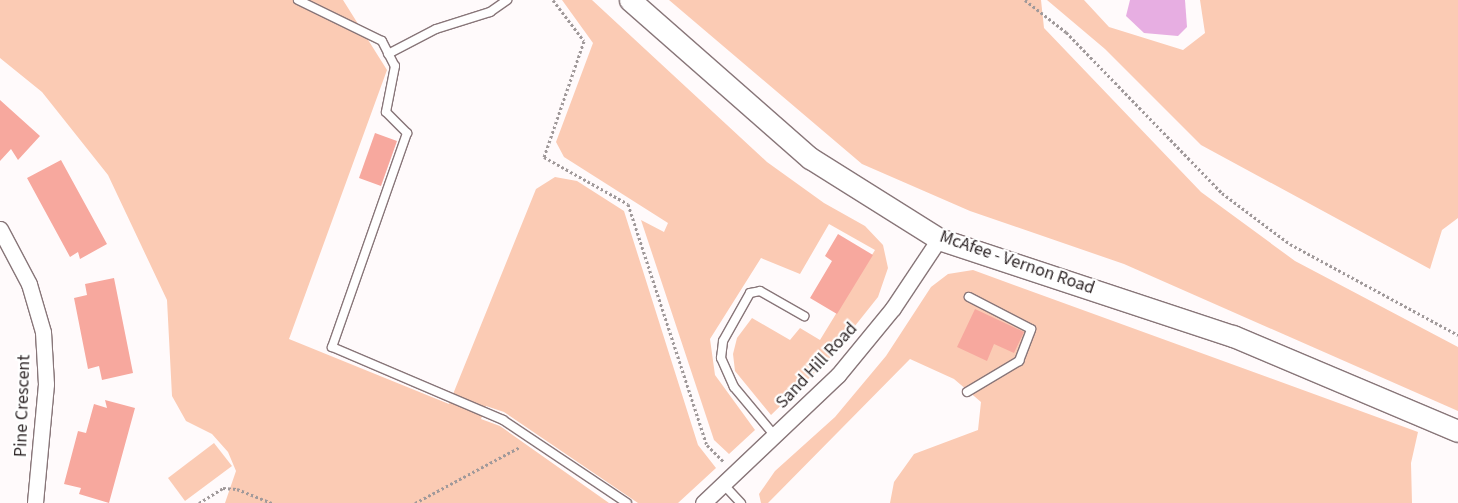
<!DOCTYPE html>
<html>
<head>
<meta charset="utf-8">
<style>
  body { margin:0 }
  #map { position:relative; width:1458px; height:503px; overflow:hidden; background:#fffafb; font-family:"Source Sans 3",sans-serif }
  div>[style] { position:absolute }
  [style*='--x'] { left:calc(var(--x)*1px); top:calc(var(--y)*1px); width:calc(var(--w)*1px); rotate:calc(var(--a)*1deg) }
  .green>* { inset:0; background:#fbcbb4 }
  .water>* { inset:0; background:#e7aee2 }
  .building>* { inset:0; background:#f7a89e }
  .path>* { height:3px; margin-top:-1.5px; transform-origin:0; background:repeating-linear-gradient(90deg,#a0999a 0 2.5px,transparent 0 5px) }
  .roads { filter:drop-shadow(1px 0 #887679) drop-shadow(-1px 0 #887679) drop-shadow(0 1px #887679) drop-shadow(0 -1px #887679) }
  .lane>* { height:8px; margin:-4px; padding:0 4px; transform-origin:4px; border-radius:4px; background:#fff }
  .street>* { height:15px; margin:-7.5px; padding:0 7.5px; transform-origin:7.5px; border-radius:7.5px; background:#fff }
  .secondary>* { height:21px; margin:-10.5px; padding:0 10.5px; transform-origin:10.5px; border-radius:10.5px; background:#fff }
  span { translate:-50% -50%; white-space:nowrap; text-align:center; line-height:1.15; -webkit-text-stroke:4.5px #fff; paint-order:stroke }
  .street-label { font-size:18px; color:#302829 }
</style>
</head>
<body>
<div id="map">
  <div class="green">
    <i style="clip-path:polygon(0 0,343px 0,387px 70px,289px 339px,449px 404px,536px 189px,555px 177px,577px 181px,624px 211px,698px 445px,716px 468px,678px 503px,638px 503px,504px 412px,486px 406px,481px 419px,500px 426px,609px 503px,225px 503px,236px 471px,228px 452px,212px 434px,186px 421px,172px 396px,167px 300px,108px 175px,42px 92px,0 58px)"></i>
    <i style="clip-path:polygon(562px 0,592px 0,767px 162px,824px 203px,865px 226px,883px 245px,888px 268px,878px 297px,827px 361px,771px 415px,735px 371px,733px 354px,737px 338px,752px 318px,790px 340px,800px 328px,820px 340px,875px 250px,829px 224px,800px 274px,761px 258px,710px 339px,715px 375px,755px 430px,729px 454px,714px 440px,641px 220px,664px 232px,668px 223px,564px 157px,556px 142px,593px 43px)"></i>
    <i style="clip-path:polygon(669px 0,1041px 0,1044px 28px,1201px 192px,1295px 261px,1458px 347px,1458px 411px,1124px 264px,970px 211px,862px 164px)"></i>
    <i style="clip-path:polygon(1047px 0,1084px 0,1109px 27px,1183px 50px,1205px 33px,1200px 0,1458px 0,1458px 218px,1442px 230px,1430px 269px,1201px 145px,1105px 49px)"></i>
    <i style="clip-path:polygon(973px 270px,1418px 432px,1411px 463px,1412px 503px,890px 503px,894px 482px,914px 454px,978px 430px,981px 402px,954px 379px,910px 359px,768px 503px,761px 503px,759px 494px,775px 471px,835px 417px,886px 356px,931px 287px,948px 274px)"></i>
    <i style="clip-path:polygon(214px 443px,232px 466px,185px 501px,168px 478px)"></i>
  </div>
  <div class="water">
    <i style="clip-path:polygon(1130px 0,1185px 0,1187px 27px,1178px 36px,1144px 33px,1126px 16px)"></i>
  </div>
  <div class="building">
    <i style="clip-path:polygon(0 100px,40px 136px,18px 160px,11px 149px,0 161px)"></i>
    <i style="clip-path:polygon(375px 133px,397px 141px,381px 186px,359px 178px)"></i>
    <i style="clip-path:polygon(61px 160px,107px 244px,80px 259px,78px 252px,70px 257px,27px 178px)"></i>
    <i style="clip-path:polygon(838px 234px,873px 255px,837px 314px,810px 298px,832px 261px,825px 256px)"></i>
    <i style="clip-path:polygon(114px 278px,133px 373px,102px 380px,99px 366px,88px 369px,74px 298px,87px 295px,85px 284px)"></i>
    <i style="clip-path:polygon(975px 309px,1024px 332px,1014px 353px,994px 344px,987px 361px,957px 347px)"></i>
    <i style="clip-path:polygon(105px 400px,135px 408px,109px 503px,79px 494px,81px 488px,64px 484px,78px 431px,86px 433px,94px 404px,107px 408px)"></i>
  </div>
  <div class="path">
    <i style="--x:553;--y:0;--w:51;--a:52.9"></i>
    <i style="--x:584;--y:41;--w:123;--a:109"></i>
    <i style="--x:544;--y:157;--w:96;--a:29.2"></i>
    <i style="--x:628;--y:204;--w:254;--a:71.9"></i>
    <i style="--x:707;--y:445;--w:23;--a:45"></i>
    <i style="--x:1025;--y:0;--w:52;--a:38"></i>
    <i style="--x:1066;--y:32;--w:224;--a:45.9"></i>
    <i style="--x:1222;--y:193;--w:85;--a:36.9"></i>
    <i style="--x:1290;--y:244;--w:191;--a:28.4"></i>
    <i style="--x:199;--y:503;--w:28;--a:-32"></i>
    <i style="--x:223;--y:488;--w:14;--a:4"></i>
    <i style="--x:237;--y:489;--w:38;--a:22"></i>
    <i style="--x:415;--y:503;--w:119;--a:-28.1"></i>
  </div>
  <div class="roads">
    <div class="lane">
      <i style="--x:298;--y:0;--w:93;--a:26"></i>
      <i style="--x:382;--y:41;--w:28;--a:63"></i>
      <i style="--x:395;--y:66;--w:47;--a:101.1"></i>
      <i style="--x:386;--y:112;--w:30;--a:45"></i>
      <i style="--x:407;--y:133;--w:227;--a:109.3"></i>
      <i style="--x:332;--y:347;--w:186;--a:23.1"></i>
      <i style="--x:503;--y:420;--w:149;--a:33.8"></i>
      <i style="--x:388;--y:54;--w:54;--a:-27.5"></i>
      <i style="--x:436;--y:29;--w:57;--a:-17.5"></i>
      <i style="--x:490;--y:12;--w:21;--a:-35"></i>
      <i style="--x:967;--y:392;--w:61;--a:-30.8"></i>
      <i style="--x:1019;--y:361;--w:34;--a:-69"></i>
      <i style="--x:1031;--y:329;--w:70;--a:-152.7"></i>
      <i style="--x:775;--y:436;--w:64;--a:-129.9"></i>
      <i style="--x:734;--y:387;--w:32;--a:-114"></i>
      <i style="--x:721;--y:358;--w:17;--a:-83"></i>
      <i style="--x:723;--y:341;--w:55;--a:-60.6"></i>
      <i style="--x:750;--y:293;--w:10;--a:-11"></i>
      <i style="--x:760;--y:291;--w:51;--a:29.6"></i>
      <i style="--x:724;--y:485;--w:25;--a:47"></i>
    </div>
    <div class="street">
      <i style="--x:0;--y:229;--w:62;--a:62.2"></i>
      <i style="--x:29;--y:284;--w:50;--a:73.7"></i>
      <i style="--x:43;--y:332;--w:52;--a:86.7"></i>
      <i style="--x:46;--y:384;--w:120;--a:95.3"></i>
      <i style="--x:703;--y:503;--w:186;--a:-43.5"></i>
      <i style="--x:838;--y:375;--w:87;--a:-50.6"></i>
      <i style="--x:893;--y:308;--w:83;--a:-56.3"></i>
    </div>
    <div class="secondary">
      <i style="--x:630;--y:0;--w:240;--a:41.3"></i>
      <i style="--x:810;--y:158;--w:152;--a:32.1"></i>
      <i style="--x:939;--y:239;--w:310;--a:18.3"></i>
      <i style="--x:1233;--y:336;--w:244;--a:22.9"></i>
    </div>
  </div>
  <div class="street-label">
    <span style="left:1017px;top:263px;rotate:19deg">McAfee - Vernon Road</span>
    <span style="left:817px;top:366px;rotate:-47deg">Sand Hill Road</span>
    <span style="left:23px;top:406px;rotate:-88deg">Pine Crescent</span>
  </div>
</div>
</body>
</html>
